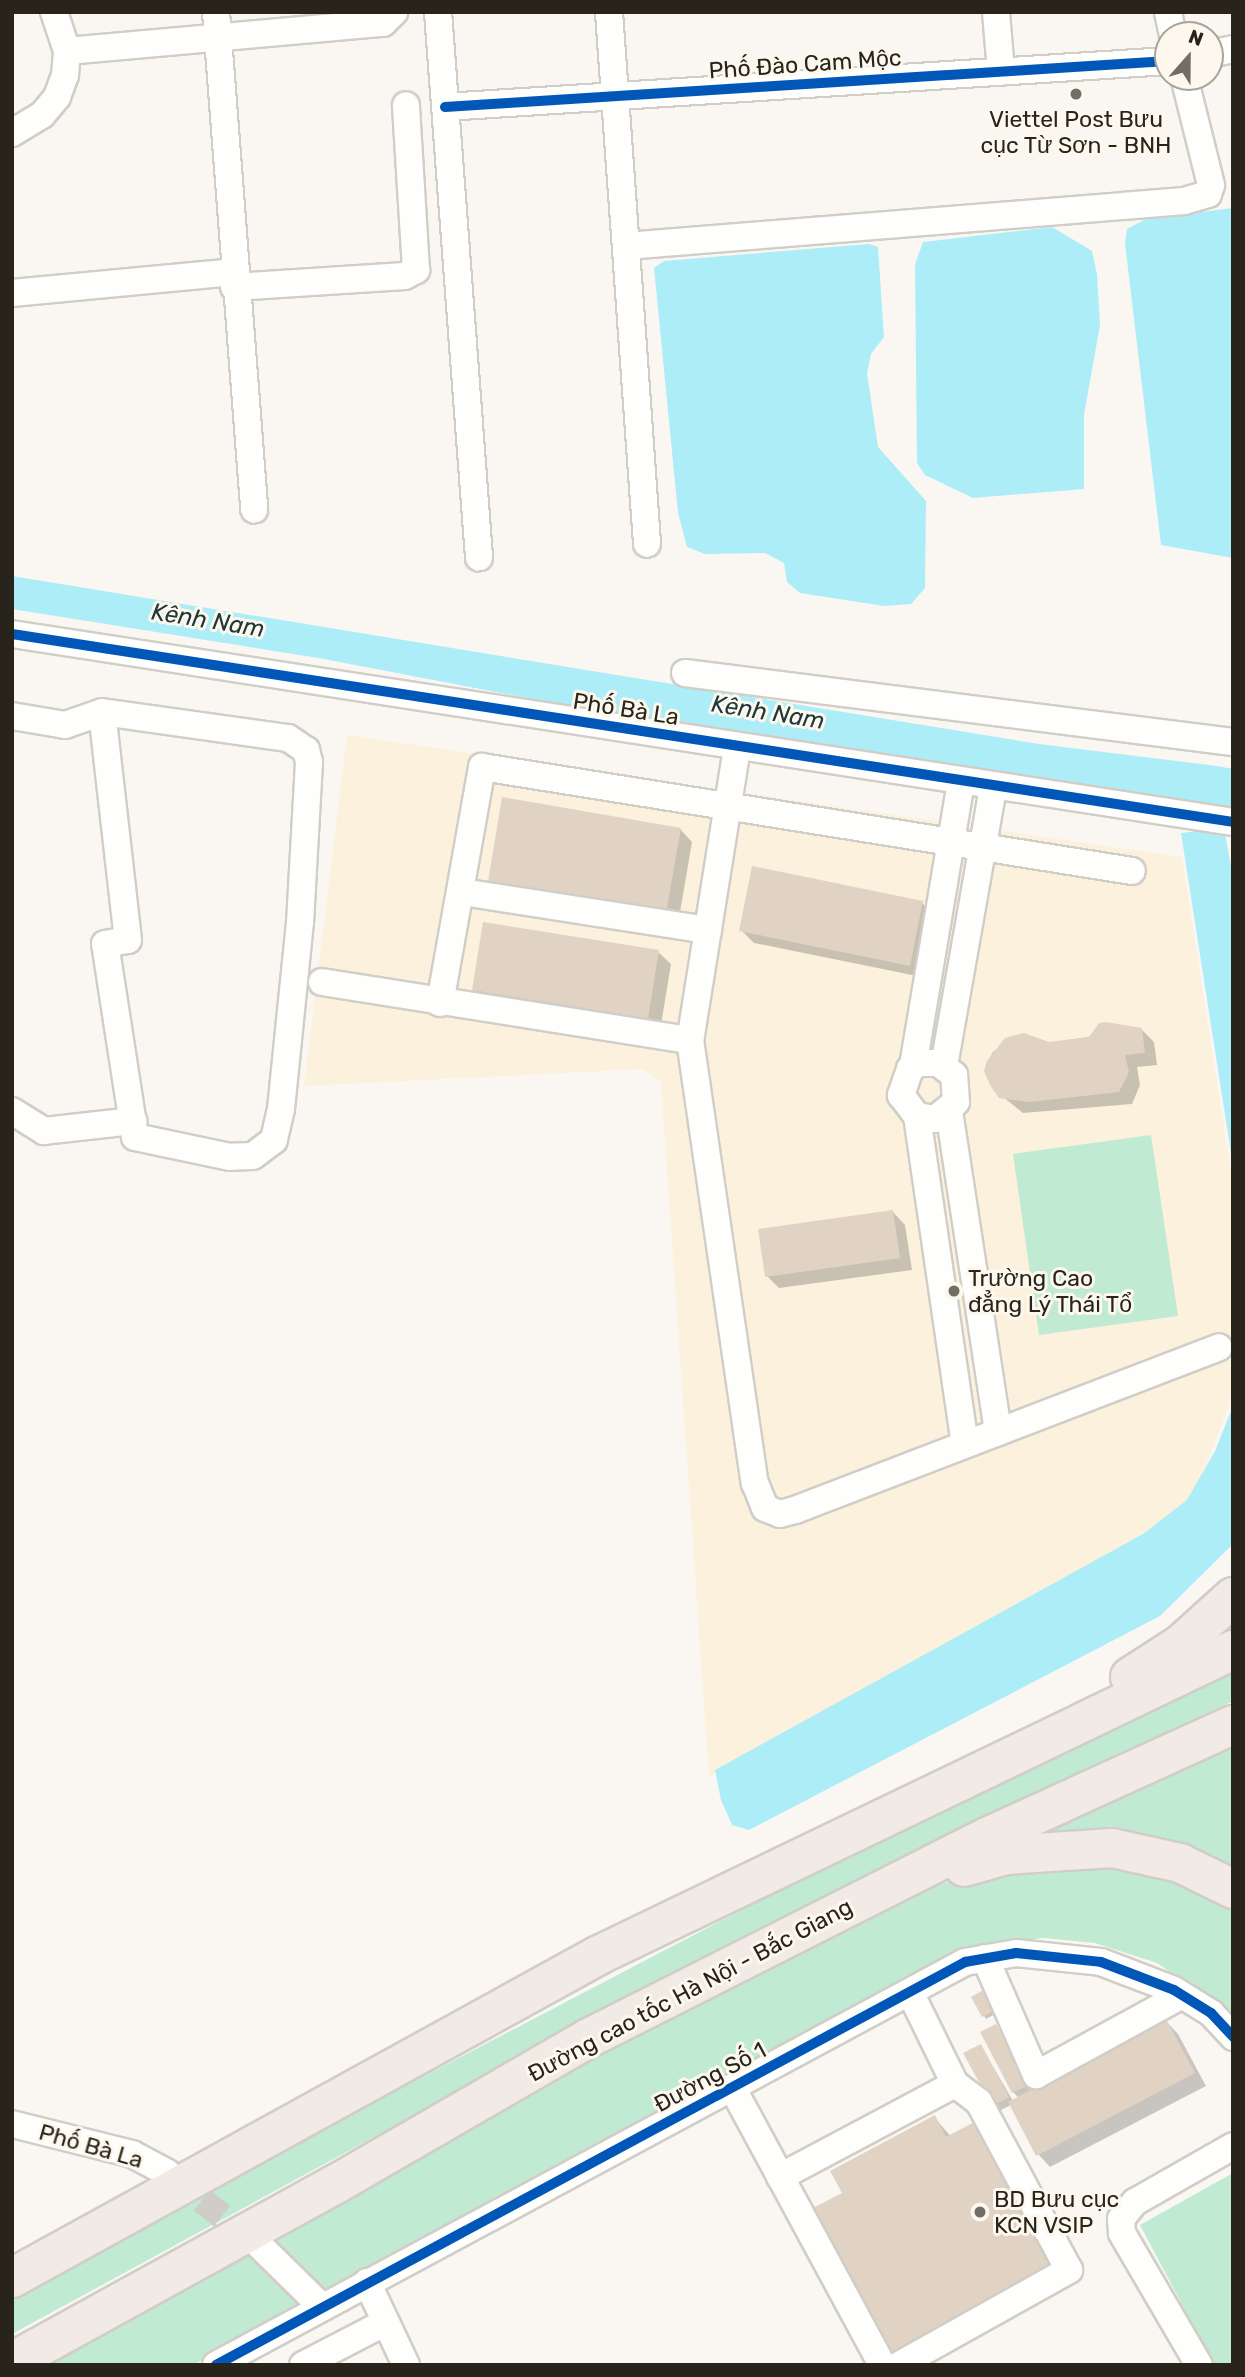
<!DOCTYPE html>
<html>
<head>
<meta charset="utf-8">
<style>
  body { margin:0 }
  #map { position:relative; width:1245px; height:2377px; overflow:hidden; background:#faf7f2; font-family:Rubik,sans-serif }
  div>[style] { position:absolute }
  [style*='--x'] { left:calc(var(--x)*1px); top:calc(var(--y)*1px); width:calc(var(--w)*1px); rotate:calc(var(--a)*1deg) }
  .built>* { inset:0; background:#fbf1dd }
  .green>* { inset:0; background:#c0ead2 }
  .water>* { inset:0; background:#acedf8 }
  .shadow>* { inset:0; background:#0003 }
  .building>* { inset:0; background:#e1d3c3 }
  .minor-tunnel>* { height:26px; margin-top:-13px; transform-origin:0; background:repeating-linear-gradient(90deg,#d0cdc7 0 26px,transparent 0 39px) }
  .roads { filter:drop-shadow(2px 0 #d1cdc7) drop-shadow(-2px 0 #d1cdc7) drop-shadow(0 2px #d1cdc7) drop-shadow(0 -2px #d1cdc7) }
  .minor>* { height:26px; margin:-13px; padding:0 13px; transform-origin:13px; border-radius:13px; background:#fefefd }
  .highway>* { height:38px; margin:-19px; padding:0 19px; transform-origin:19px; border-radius:19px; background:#f2eae4 }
  .cycleway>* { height:10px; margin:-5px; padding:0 5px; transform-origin:5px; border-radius:5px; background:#0057b8 }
  .dots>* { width:19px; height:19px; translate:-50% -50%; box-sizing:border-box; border:4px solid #fdf8ee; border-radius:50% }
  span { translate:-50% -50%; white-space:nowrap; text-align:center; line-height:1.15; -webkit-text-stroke:6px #fdf8ee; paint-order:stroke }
  .street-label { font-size:23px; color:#29241b }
  .poi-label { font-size:23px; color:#29241b }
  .left { translate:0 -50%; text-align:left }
  .water-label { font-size:24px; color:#20373b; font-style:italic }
  .frame { position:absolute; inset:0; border:14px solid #29241b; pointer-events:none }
  .north { position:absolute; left:1154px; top:21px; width:70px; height:70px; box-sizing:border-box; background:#fdf8ee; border:2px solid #a8a39a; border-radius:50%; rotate:21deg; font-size:19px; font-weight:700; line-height:28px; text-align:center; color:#29241b }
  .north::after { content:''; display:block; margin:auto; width:24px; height:32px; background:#726e66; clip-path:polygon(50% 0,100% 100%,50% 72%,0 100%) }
</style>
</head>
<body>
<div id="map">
  <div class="built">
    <i style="clip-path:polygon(347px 735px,1182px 857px,1233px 1186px,1233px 1396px,1194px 1493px,1181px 1511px,1116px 1556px,709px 1777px,661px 1082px,643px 1069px,304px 1086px)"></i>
  </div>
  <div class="green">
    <i style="clip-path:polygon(1151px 1135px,1178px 1316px,1039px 1335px,1013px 1154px)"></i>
    <i style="clip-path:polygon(1233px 1667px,1233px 1701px,973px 1828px,409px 2118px,12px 2334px,12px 2301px,252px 2166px,843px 1857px)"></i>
    <i style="clip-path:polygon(1233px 1720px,1233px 1875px,1115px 1831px,1038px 1832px)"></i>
    <i style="clip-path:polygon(1144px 1865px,1233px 1903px,1233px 2017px,1157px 1963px,1095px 1943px,1044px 1938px,992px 1945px,897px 1985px,326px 2289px,266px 2238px,514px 2091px,926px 1889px,988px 1869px)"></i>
    <i style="clip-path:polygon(1233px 2173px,1233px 2365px,1214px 2365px,1140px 2225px)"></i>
    <i style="clip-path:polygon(254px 2245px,308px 2302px,193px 2365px,43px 2365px)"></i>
  </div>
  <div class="water">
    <i style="clip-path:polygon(1233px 208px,1233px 558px,1161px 545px,1125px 243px,1127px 229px,1146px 219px)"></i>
    <i style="clip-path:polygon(1052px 227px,1092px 251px,1097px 274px,1100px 325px,1084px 415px,1084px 489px,973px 498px,925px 475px,917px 463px,915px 264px,923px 242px)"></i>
    <i style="clip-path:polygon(869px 244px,878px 247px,884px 337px,871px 354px,867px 373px,878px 447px,926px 501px,925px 588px,911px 604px,884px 606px,800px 593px,787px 582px,784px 563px,765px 553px,705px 554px,687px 547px,678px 513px,654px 268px,664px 261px)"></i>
    <i style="clip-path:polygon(12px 576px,1039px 744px,1217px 766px,1233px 769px,1233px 808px,590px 710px,324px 659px,12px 609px)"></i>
    <i style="clip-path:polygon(1224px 828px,1233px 877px,1233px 1166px,1181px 833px)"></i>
    <i style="clip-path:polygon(1233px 1406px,1233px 1544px,1160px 1616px,749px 1830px,732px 1825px,721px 1800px,715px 1770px,1143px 1534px,1187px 1500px,1215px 1451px)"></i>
  </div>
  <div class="shadow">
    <i style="clip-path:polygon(680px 829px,692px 842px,678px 924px,502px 894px,489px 882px)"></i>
    <i style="clip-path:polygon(922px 903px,934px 915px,922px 977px,754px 943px,741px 930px)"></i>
    <i style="clip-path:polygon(658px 952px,671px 964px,660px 1031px,486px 1002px,473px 990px)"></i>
    <i style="clip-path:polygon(1141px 1029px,1154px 1042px,1157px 1065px,1137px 1067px,1140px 1085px,1132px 1104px,1023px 1113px,996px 1091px,986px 1071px,992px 1053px,1012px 1037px,1048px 1043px)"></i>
    <i style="clip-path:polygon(893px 1212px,905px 1225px,912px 1270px,779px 1288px,767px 1276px)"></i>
    <i style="clip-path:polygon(973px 1997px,997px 2013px,986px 2019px)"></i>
    <i style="clip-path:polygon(1166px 2021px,1178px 2034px,1206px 2086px,1050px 2167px,1038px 2154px,1011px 2105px,999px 2111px,993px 2105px,981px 2046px,1013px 2101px,1019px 2098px,1013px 2092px,996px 2026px,1033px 2091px)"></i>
    <i style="clip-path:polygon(934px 2117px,1068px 2272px,904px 2365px,889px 2353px,844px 2193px)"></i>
  </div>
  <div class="building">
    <i style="clip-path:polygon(502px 797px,681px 828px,666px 913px,488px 882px)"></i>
    <i style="clip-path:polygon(752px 866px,923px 901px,910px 966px,739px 931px)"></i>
    <i style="clip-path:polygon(483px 922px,659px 950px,648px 1019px,472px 990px)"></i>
    <i style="clip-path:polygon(1106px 1022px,1142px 1028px,1145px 1053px,1125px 1055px,1129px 1072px,1119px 1092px,1029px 1102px,999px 1098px,990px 1085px,984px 1071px,987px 1061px,1005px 1038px,1024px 1033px,1049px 1042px,1089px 1037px,1099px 1023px)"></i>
    <i style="clip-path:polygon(893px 1210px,900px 1258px,765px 1277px,758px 1229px)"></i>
    <i style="clip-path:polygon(985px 1989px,996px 2010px,982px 2017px,971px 1997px)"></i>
    <i style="clip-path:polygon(1166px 2019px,1195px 2073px,1036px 2156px,1008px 2102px)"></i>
    <i style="clip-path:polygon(996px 2024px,1028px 2085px,1012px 2093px,980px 2032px)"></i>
    <i style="clip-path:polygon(981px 2044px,1009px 2097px,992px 2106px,963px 2053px)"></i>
    <i style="clip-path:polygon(935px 2115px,946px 2137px,982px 2118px,1060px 2262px,888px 2355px,809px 2210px,842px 2193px,830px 2171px)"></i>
  </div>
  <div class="minor-tunnel">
    <i style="--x:171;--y:2176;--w:108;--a:38.2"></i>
  </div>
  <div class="roads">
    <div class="minor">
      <i style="--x:216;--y:12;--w:499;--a:85.6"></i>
      <i style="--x:438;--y:12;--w:547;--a:85.7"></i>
      <i style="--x:609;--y:12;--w:533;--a:85.91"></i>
      <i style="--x:996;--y:12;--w:60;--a:85.2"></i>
      <i style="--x:1168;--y:12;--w:24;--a:78"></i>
      <i style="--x:67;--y:51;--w:317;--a:-5.1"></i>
      <i style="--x:383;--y:23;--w:16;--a:-45"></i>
      <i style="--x:1210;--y:54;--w:24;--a:-12"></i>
      <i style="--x:445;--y:107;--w:724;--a:-3.64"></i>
      <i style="--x:12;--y:133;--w:35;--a:-31"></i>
      <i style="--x:42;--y:115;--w:23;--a:-50"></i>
      <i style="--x:57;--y:97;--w:23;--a:-70"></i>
      <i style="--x:65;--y:75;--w:24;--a:-85"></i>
      <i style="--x:67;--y:51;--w:41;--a:-108.4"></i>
      <i style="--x:626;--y:246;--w:560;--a:-4.61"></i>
      <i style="--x:1184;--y:201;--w:25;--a:-16"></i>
      <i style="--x:1208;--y:194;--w:9;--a:-72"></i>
      <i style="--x:1211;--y:185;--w:111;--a:-104"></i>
      <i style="--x:234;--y:287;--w:171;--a:-3.7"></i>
      <i style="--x:405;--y:276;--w:13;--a:-29"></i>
      <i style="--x:416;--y:270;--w:165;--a:-93.5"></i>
      <i style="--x:12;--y:293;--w:222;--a:-5.4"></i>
      <i style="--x:12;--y:634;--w:1235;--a:8.75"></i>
      <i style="--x:685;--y:673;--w:552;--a:7.18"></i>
      <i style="--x:12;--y:716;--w:54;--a:9.6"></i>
      <i style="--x:65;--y:725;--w:39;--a:-19"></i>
      <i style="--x:102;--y:712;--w:188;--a:8"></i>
      <i style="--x:288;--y:738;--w:22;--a:34"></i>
      <i style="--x:306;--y:750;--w:12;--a:76"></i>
      <i style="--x:309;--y:762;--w:160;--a:93.2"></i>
      <i style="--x:300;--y:922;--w:188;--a:95.8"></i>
      <i style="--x:281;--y:1109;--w:32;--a:103"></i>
      <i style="--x:274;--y:1140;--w:26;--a:143"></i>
      <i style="--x:253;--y:1156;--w:23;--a:178"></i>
      <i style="--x:230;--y:1157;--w:97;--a:-168.1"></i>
      <i style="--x:135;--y:1137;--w:195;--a:-98.8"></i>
      <i style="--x:105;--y:944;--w:23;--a:-10"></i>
      <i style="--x:128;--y:940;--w:229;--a:-96.5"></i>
      <i style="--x:737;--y:748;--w:296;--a:99.1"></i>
      <i style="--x:690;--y:1040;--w:448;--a:81.7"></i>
      <i style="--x:755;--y:1483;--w:27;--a:68"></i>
      <i style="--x:765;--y:1508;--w:16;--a:22"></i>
      <i style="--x:780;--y:1514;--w:16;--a:-15"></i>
      <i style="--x:795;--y:1510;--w:454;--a:-21"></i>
      <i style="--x:462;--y:892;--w:249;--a:8.8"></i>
      <i style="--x:322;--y:982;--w:373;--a:9"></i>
      <i style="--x:440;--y:1003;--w:240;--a:-79.9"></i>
      <i style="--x:482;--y:767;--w:658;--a:9.09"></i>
      <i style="--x:913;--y:1066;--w:288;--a:-80.4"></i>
      <i style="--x:944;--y:1066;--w:282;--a:-80"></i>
      <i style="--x:12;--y:1111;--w:38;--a:32"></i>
      <i style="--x:44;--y:1131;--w:90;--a:-6.4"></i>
      <i style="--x:949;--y:1111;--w:325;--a:81.3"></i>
      <i style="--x:917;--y:1116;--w:18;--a:9"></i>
      <i style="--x:935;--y:1119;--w:27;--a:-39"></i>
      <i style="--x:956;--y:1102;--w:27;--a:-94"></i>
      <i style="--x:954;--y:1075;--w:20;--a:-143"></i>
      <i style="--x:938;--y:1063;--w:19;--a:180"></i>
      <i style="--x:919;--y:1063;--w:11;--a:146"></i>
      <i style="--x:910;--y:1069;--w:28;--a:109"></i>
      <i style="--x:901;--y:1095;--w:26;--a:53"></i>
      <i style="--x:917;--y:1116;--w:331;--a:81.7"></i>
      <i style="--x:985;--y:1958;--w:128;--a:66.4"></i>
      <i style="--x:1036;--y:2075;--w:166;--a:-28.7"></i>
      <i style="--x:733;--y:2089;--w:314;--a:61.6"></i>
      <i style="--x:12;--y:2124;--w:124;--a:14"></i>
      <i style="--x:132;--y:2154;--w:40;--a:28"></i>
      <i style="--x:780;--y:2177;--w:198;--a:-28"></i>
      <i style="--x:258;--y:2244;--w:90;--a:44.5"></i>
      <i style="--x:367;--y:2282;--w:92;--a:64.8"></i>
      <i style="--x:216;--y:2365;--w:851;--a:-28.28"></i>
      <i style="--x:965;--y:1962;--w:52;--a:-10"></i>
      <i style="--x:1016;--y:1953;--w:85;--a:6"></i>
      <i style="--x:1101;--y:1962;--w:78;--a:21"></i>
      <i style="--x:1174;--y:1990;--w:44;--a:31.9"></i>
      <i style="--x:1211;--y:2013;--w:33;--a:47"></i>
      <i style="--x:303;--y:2365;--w:93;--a:-27.4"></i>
      <i style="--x:899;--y:2365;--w:195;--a:-29.2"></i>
      <i style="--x:1069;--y:2270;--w:191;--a:-118.2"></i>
      <i style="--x:979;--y:2102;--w:30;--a:-143"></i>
      <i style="--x:955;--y:2084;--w:102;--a:-116.1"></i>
      <i style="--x:1199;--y:2365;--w:153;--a:-120.3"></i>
      <i style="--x:1122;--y:2233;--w:14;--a:-94"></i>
      <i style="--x:1121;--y:2219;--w:22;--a:-51"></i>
      <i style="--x:1135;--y:2202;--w:113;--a:-29.7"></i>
    </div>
    <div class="highway">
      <i style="--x:1130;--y:1677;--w:61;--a:-32.9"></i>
      <i style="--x:1181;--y:1644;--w:70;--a:-42.1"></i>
      <i style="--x:964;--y:1867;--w:44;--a:-15.9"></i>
      <i style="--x:1006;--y:1855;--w:106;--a:-3.8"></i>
      <i style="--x:1112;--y:1848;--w:70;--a:12.4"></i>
      <i style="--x:1180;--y:1863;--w:59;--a:26.1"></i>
      <i style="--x:12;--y:2278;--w:670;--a:-28.82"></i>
      <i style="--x:599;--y:1955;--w:704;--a:-25.69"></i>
      <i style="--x:12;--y:2362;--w:370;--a:-28.8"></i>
      <i style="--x:336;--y:2184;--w:292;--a:-30"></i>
      <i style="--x:589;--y:2038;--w:446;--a:-26.8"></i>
      <i style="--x:987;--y:1837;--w:270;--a:-24.5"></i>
    </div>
  </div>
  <div class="cycleway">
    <i style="--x:445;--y:107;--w:724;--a:-3.64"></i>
    <i style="--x:12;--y:634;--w:1235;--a:8.75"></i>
    <i style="--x:216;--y:2365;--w:851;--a:-28.28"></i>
    <i style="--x:965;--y:1962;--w:52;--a:-10"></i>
    <i style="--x:1016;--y:1953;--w:85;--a:6"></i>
    <i style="--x:1101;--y:1962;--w:78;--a:21"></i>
    <i style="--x:1174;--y:1990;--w:44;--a:31.9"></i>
    <i style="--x:1211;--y:2013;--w:33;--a:47"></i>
  </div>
  <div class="dots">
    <i style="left:1076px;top:94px;background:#726e66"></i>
    <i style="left:954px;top:1291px;background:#726e66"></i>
    <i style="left:980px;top:2212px;background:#726e66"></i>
  </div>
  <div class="street-label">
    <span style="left:805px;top:64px;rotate:-4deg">Phố Đào Cam Mộc</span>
    <span style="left:626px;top:709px;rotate:9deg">Phố Bà La</span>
    <span style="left:690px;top:1990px;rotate:-28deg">Đường cao tốc Hà Nội - Bắc Giang</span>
    <span style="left:710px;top:2077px;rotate:-28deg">Đường Số 1</span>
    <span style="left:91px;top:2146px;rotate:16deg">Phố Bà La</span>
  </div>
  <div class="poi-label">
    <span style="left:1076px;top:132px">Viettel Post Bưu<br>cục Từ Sơn - BNH</span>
    <span class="left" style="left:968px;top:1291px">Trường Cao<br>đẳng Lý Thái Tổ</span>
    <span class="left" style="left:994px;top:2212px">BD Bưu cục<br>KCN VSIP</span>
  </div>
  <div class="water-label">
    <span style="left:208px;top:621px;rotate:9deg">Kênh Nam</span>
    <span style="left:768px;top:713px;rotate:9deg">Kênh Nam</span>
  </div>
  <div class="frame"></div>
  <div class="north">N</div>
</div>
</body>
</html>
